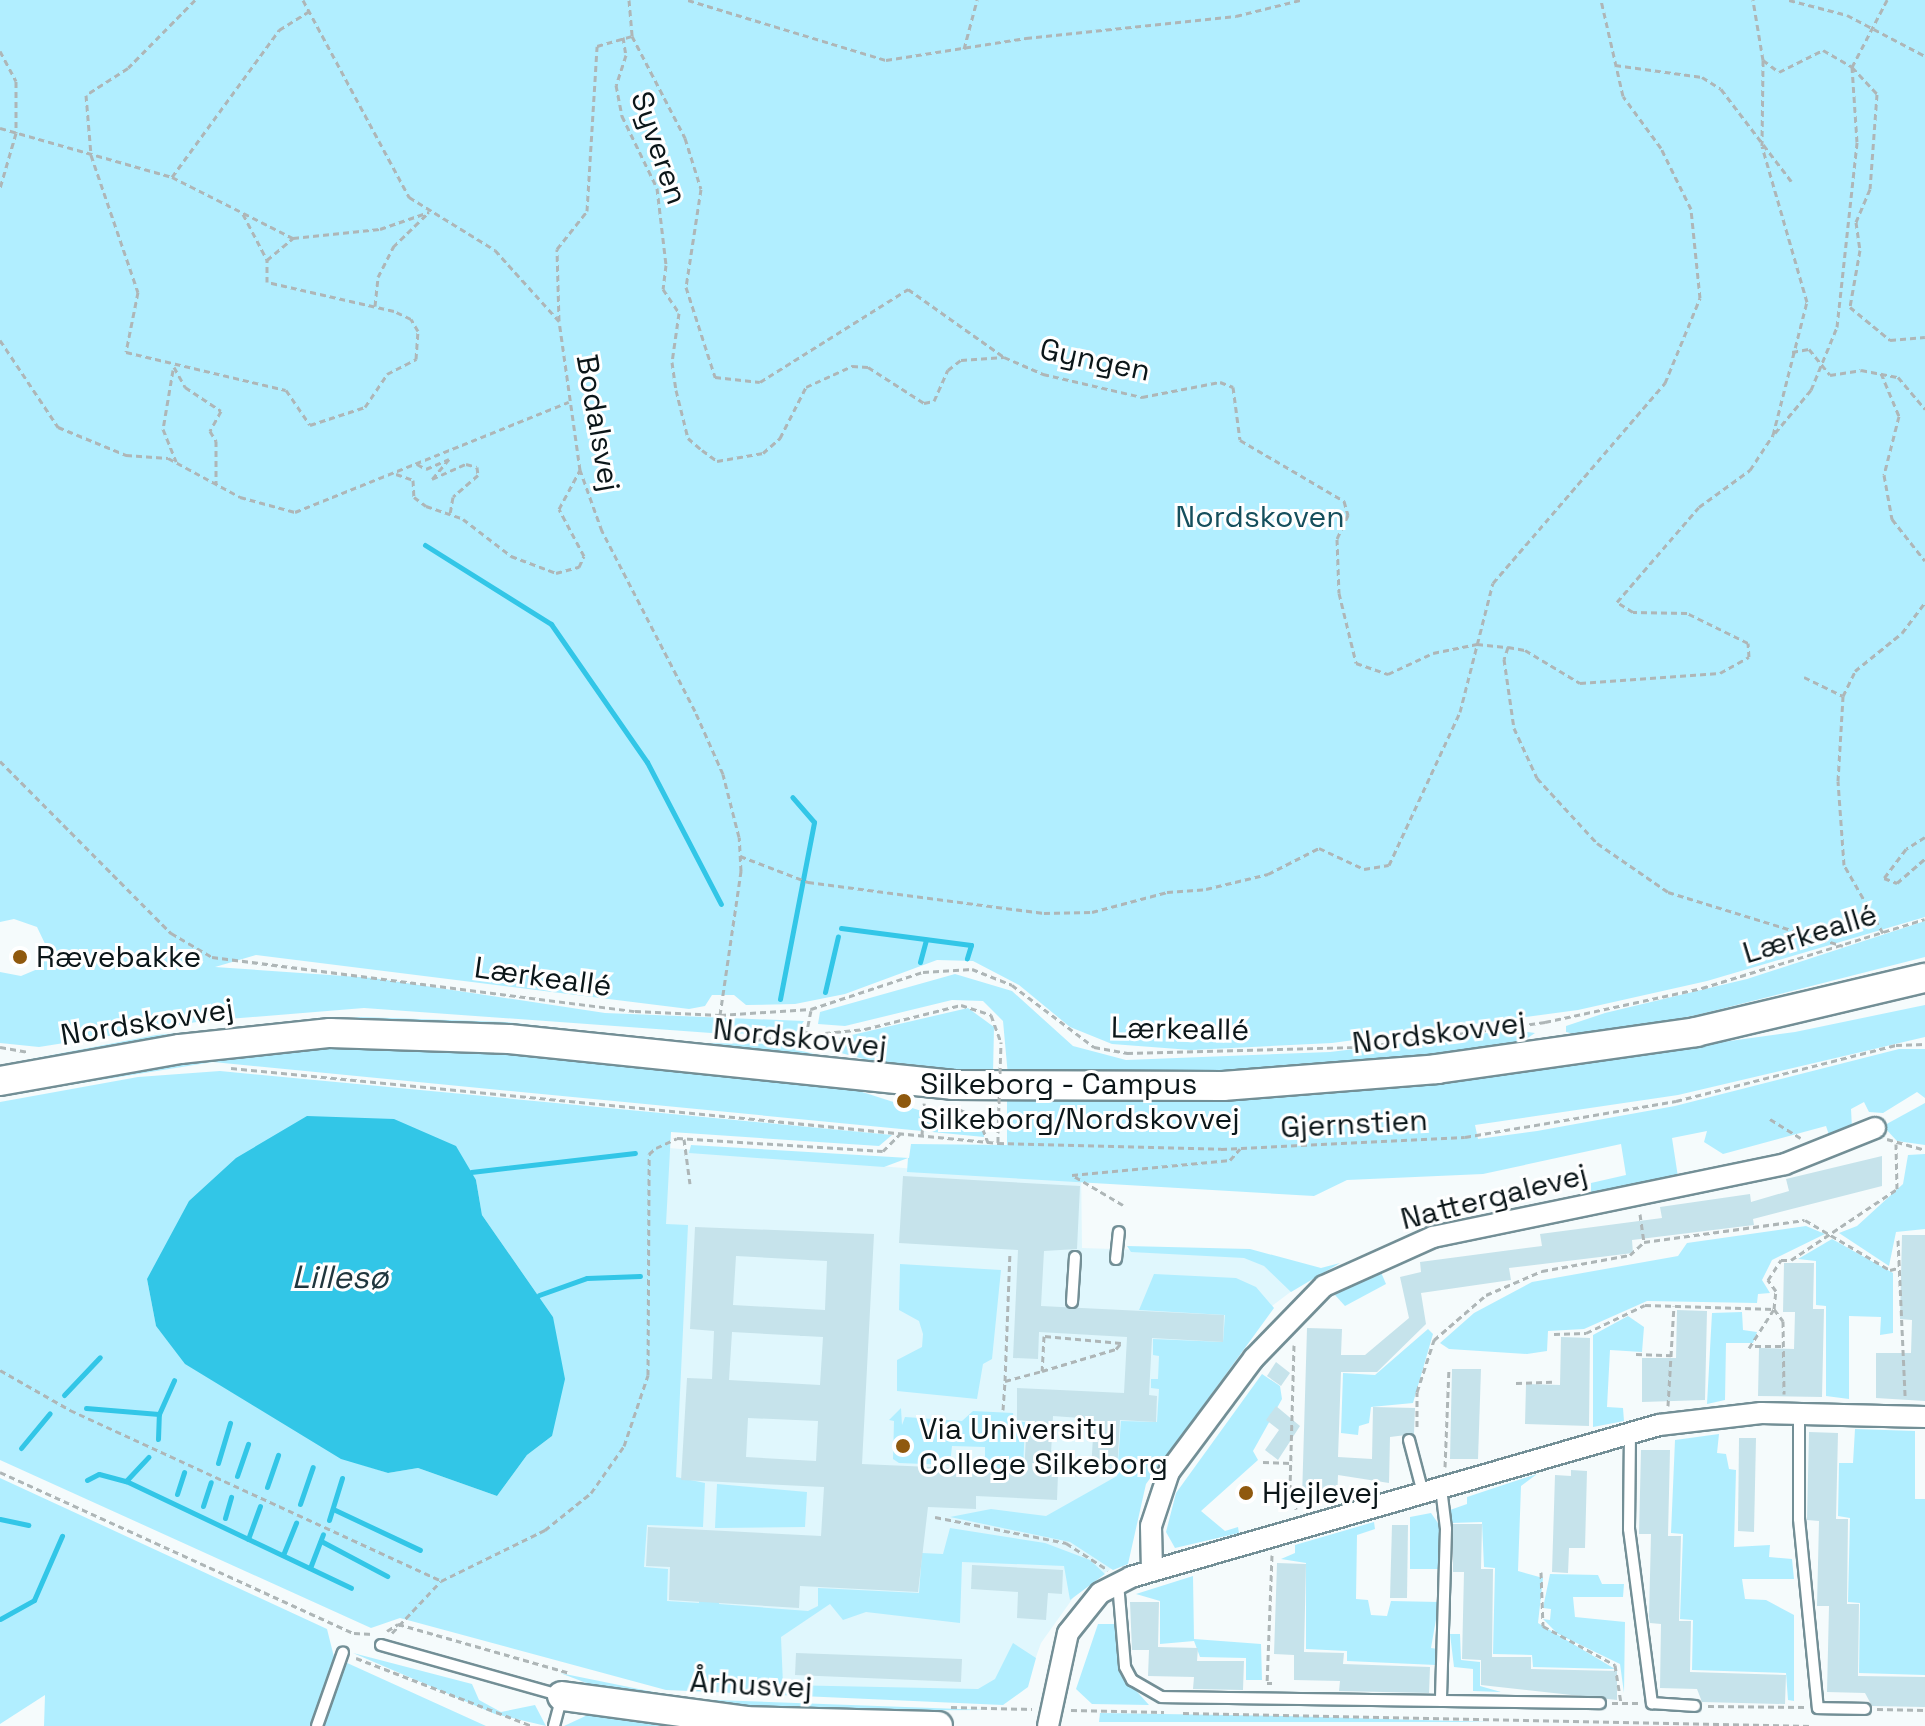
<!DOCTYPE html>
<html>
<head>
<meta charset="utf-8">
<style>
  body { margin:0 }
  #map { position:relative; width:1925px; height:1726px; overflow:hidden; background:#f5fbfc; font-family:"Space Grotesk",sans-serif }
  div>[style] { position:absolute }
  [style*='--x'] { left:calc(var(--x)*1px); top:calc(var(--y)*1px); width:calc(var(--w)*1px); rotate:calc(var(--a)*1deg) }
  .built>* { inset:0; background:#e0f7fd }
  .green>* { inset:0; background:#b1eeff }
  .water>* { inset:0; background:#32c6e7 }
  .stream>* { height:5px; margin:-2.5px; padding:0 2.5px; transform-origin:2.5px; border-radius:2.5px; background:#32c6e7 }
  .building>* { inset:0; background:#c6e3eb }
  .path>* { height:3px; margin-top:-1.5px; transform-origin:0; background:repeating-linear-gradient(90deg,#aeb6b7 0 6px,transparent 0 10px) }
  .roads { filter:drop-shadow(2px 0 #738f96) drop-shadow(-2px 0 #738f96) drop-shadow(0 2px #738f96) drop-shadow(0 -2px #738f96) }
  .lane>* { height:10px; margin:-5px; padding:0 5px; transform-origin:5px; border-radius:5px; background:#fff }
  .street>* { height:20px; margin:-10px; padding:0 10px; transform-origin:10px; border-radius:10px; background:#fff }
  .secondary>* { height:28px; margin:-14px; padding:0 14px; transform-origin:14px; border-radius:14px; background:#fff }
  .path-bridge>* { height:3px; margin-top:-1.5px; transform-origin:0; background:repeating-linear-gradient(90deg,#aeb6b7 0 6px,transparent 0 10px) }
  .dots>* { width:22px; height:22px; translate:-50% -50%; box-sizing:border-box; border:4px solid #fff; border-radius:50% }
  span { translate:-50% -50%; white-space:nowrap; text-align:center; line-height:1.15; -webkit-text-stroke:6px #fff; paint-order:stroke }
  .street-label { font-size:30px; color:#0b1619 }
  .park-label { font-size:30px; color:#154f5d }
  .poi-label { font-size:30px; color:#0b1619 }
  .left { translate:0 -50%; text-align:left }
  .water-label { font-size:32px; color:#20373e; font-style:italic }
</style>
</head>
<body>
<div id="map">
  <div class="built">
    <i style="clip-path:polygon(669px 1148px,927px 1170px,1081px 1165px,1082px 1248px,1244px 1253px,1301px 1284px,1268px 1309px,1143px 1483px,1124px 1560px,1078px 1591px,1041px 1643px,1026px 1685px,983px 1698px,667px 1685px,597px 1573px)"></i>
  </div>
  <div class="green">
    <i style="clip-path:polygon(0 0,1925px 0,1925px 917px,1707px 981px,1578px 1010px,1332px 1043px,1191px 1050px,1112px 1044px,1070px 1027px,1019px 985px,973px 961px,937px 960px,845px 994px,795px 1004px,746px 1005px,734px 995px,712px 995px,705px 1006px,689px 1009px,256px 955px,215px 967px,373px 978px,605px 1013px,804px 1021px,796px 1032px,725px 1034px,364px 1008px,203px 1021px,39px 1047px,0 1043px,0 972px,21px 976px,40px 968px,48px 950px,37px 927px,14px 919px,0 922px)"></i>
    <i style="clip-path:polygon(1925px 921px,1925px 957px,1697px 1015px,1582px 1036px,1566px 1032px,1566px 1026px,1605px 1013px,1747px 979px)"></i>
    <i style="clip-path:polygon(955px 974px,1012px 991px,1073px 1046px,1126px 1060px,1330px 1052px,1512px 1030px,1535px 1033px,1513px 1048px,1276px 1073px,1008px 1076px,1003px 1021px,983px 1001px,952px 1000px,845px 1026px,818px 1024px,820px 1012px)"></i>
    <i style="clip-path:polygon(1925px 1005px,1925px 1037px,1678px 1095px,1475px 1125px,1478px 1139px,1537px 1131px,1675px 1106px,1899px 1049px,1925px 1049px,1925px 1098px,1917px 1092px,1883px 1113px,1869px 1112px,1864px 1102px,1851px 1109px,1852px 1128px,1830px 1138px,1826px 1126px,1723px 1154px,1704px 1142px,1707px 1131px,1672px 1138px,1678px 1177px,1591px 1194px,1591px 1183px,1626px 1175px,1621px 1144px,1483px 1174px,1347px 1180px,1314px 1196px,907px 1172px,908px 1158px,884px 1167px,689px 1153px,691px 1145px,909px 1158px,911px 1144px,1007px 1145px,1007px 1098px,1586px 1061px,1795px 1032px)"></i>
    <i style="clip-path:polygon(968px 1008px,994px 1027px,993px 1074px,901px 1069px,841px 1053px,839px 1038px)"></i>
    <i style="clip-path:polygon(361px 1017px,505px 1022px,692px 1043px,801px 1044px,802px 1051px,830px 1058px,490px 1026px,0 1070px,0 1065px,156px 1035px)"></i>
    <i style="clip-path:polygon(410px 1044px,856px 1090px,984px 1131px,984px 1137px,213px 1062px,0 1096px,0 1076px,272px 1048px)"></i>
    <i style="clip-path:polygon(evenodd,220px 1071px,892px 1135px,879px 1146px,671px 1132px,666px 1224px,688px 1225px,676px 1477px,705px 1483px,703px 1527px,647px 1525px,644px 1567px,668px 1569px,667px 1601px,699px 1603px,700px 1571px,720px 1572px,719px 1604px,808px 1611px,818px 1606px,818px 1588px,919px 1593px,922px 1553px,943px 1554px,950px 1528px,1045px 1543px,1090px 1560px,1105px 1574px,1070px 1600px,1064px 1566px,962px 1562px,960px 1623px,866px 1612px,843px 1620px,830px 1604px,781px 1637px,783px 1685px,978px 1689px,995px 1679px,1013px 1643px,1036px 1658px,1028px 1687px,1003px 1705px,666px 1690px,400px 1618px,371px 1628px,0 1460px,0 1102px,138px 1077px,220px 1071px,476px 1180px,482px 1215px,553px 1317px,552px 1436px,527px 1455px,497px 1496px,418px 1468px,388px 1473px,341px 1458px,186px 1364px,156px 1326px,147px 1279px,476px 1180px)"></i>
    <i style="clip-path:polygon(1925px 1103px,1925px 1145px,1897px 1141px,1883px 1126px)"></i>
    <i style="clip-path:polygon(1925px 1154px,1925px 1229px,1896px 1232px,1889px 1266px,1839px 1233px,1857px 1226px,1903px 1184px,1908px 1155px)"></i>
    <i style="clip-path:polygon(1806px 1226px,1825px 1234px,1772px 1260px,1762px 1280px,1770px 1293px,1758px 1294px,1757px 1303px,1647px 1301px,1584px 1329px,1548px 1331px,1547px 1351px,1527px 1354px,1449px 1349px,1440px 1343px,1474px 1313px,1532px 1282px,1678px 1256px,1687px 1243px)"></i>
    <i style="clip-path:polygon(1832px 1239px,1893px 1273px,1893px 1333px,1880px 1335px,1881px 1317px,1849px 1316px,1849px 1399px,1826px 1396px,1826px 1306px,1816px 1305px,1816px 1261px,1798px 1259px)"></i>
    <i style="clip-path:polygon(1127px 1246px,1250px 1249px,1321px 1268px,1340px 1263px,1291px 1292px,1264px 1266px,1244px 1258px,1131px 1252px)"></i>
    <i style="clip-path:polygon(900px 1264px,1001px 1270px,992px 1359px,983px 1364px,977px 1399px,897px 1391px,897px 1360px,922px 1347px,923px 1334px,919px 1321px,899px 1310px)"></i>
    <i style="clip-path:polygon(1380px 1270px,1386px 1284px,1345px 1306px,1335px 1295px)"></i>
    <i style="clip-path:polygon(1154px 1274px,1236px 1278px,1256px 1287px,1274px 1308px,1146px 1484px,1128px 1564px,1113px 1570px,1070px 1542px,950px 1517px,991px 1509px,1046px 1516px,1117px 1476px,1121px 1421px,1157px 1422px,1159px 1389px,1151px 1388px,1151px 1379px,1158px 1379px,1159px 1356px,1153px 1355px,1153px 1339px,1223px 1342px,1225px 1315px,1139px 1310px)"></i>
    <i style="clip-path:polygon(1742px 1312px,1743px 1330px,1757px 1332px,1753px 1343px,1726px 1343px,1725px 1400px,1707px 1404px,1712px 1313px)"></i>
    <i style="clip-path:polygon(1628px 1316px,1644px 1327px,1642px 1352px,1610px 1350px,1607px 1407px,1623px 1408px,1624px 1421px,1593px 1427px,1593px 1335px)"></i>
    <i style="clip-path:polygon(1428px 1329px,1433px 1334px,1413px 1403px,1371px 1407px,1369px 1423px,1359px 1426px,1358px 1435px,1341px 1433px,1343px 1373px,1375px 1375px)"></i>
    <i style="clip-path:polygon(1262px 1374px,1280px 1386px,1282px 1399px,1253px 1451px,1258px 1460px,1201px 1511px,1225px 1531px,1238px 1527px,1239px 1533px,1175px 1548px,1166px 1532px,1176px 1493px)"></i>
    <i style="clip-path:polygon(901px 1408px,902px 1425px,905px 1417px,962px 1421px,973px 1411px,1013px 1413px,1014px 1421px,1025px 1422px,1023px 1471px,985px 1468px,985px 1447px,952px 1446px,950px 1465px,899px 1463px,893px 1459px,894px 1421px,889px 1420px)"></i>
    <i style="clip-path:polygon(1855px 1429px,1915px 1431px,1915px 1499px,1925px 1499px,1925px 1675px,1859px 1673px,1860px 1603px,1848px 1602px,1850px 1518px,1838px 1516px,1839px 1463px,1853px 1463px)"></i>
    <i style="clip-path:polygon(1719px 1434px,1717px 1453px,1726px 1454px,1729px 1469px,1736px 1470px,1734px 1547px,1770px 1545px,1769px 1557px,1792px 1559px,1794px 1579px,1742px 1579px,1745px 1599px,1766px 1600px,1794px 1615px,1794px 1701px,1788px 1700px,1786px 1673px,1692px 1670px,1693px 1620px,1680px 1619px,1683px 1534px,1671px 1533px,1675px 1440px)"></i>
    <i style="clip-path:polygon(1537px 1474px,1521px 1486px,1518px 1571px,1543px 1578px,1538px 1623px,1615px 1669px,1533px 1667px,1532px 1655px,1493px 1654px,1495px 1568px,1484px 1567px,1482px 1522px,1451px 1523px,1450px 1510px,1467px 1504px,1467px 1497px)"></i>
    <i style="clip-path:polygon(0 1478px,327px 1629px,334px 1657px,486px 1726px,44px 1726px,45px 1695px,0 1724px)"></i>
    <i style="clip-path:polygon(717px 1484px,807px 1492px,805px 1527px,715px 1528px)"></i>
    <i style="clip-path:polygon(1431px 1513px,1440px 1526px,1439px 1569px,1410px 1569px,1410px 1517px)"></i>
    <i style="clip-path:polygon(1374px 1522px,1375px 1529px,1357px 1535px,1356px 1599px,1368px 1600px,1371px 1615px,1387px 1616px,1391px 1601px,1439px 1602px,1431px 1648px,1438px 1649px,1436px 1665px,1347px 1661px,1347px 1651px,1306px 1649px,1306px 1563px,1281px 1559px,1295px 1553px,1295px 1545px)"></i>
    <i style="clip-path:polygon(1550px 1574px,1598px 1575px,1602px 1584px,1624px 1584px,1623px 1597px,1573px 1597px,1575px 1617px,1625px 1622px,1624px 1693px,1620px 1664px,1558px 1634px,1543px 1619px,1550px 1620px,1551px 1609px,1543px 1608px)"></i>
    <i style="clip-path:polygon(1193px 1576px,1194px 1639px,1261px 1644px,1262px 1680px,1246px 1680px,1246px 1658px,1200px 1657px,1194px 1641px,1160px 1644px,1160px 1601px,1136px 1594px)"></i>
    <i style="clip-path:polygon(1098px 1624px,1117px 1624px,1122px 1675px,1149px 1705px,1092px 1704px,1076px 1689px)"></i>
    <i style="clip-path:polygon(1450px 1634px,1460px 1634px,1461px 1660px,1480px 1662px,1480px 1686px,1501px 1692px,1473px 1691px,1473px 1669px,1454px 1667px)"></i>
    <i style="clip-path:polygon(353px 1653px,472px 1684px,479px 1700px,501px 1712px,535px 1705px,546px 1726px,495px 1714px)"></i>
    <i style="clip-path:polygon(560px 1673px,688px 1699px,987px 1710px,752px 1711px,605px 1690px)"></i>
    <i style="clip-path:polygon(592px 1713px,700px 1726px,564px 1726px)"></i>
    <i style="clip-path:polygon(1100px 1713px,1284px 1716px,1492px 1722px,1099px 1722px)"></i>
  </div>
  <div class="water">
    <i style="clip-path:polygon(307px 1116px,394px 1119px,456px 1146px,476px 1180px,482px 1215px,553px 1317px,565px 1379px,552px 1436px,527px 1455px,497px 1496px,418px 1468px,388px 1473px,341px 1459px,185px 1364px,156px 1326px,147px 1279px,189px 1201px,236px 1158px)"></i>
  </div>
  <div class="stream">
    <i style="--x:425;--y:545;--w:149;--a:32.1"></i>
    <i style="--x:551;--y:624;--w:168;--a:55.2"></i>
    <i style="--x:647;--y:762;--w:160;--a:62.5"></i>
    <i style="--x:841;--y:928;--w:131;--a:7.5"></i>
    <i style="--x:971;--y:945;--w:14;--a:107"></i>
    <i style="--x:920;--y:962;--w:23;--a:-75"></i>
    <i style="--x:825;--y:992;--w:57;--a:-76.9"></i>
    <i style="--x:780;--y:999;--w:180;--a:-79.1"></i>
    <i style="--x:814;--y:822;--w:33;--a:-131"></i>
    <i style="--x:471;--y:1172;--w:165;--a:-6.6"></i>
    <i style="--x:539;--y:1295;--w:51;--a:-19.5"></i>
    <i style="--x:587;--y:1278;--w:53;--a:-2.2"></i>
    <i style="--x:64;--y:1395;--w:52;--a:-46.5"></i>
    <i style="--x:86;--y:1408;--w:73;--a:4.7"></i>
    <i style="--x:158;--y:1439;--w:25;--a:-88"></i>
    <i style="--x:159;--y:1414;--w:37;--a:-66"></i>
    <i style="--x:21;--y:1448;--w:45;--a:-50.4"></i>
    <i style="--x:218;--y:1463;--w:42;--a:-73.3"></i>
    <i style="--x:237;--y:1476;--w:34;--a:-71"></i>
    <i style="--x:87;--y:1480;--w:13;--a:-27"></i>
    <i style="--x:99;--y:1474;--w:28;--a:15"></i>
    <i style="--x:126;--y:1481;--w:249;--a:25.4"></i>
    <i style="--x:126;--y:1481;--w:33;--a:-47"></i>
    <i style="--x:267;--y:1487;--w:34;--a:-71"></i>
    <i style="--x:177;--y:1494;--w:23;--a:-72"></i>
    <i style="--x:300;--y:1504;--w:39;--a:-71"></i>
    <i style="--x:203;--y:1506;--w:25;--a:-72"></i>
    <i style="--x:333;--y:1509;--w:96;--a:25.2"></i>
    <i style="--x:225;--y:1518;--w:22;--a:-74"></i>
    <i style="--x:0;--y:1519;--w:29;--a:12"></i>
    <i style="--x:329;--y:1520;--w:44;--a:-72.8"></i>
    <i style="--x:248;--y:1539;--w:35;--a:-70"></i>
    <i style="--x:321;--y:1541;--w:75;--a:27.9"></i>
    <i style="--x:283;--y:1555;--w:35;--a:-68"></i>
    <i style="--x:310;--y:1568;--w:36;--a:-69"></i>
    <i style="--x:0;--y:1619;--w:39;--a:-29"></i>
    <i style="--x:34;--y:1600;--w:70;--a:-66.4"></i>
  </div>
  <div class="building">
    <i style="clip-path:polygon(1882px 1156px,1882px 1186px,1753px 1219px,1754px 1225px,1632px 1240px,1633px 1253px,1509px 1268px,1511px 1280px,1421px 1293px,1426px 1324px,1377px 1372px,1341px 1372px,1338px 1457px,1372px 1459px,1373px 1407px,1415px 1408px,1414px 1434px,1390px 1437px,1389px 1483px,1338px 1475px,1337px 1499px,1302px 1498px,1307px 1328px,1342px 1329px,1341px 1355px,1365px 1355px,1409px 1318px,1400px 1277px,1421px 1272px,1420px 1262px,1542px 1246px,1540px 1234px,1662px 1218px,1660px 1207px,1750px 1194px,1751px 1202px,1789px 1191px,1786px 1179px)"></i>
    <i style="clip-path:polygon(evenodd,903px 1176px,1080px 1186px,1077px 1249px,1044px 1251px,1041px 1306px,1224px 1315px,1223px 1342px,1152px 1338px,1149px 1395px,1157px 1396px,1156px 1422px,1120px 1420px,1117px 1473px,1091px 1471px,1094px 1419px,1053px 1416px,1050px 1473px,1058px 1474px,1057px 1500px,976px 1496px,976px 1509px,928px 1507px,918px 1592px,800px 1586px,799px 1608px,669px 1600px,670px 1567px,646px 1566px,648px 1527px,821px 1536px,824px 1487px,681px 1480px,687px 1378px,712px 1379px,714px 1331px,690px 1329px,695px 1227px,874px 1234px,862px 1464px,953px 1468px,953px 1462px,1024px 1472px,1027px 1421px,1017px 1420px,1017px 1388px,1124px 1393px,1127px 1337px,1039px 1332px,1038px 1359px,1013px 1358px,1018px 1250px,899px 1243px,903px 1176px,736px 1256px,827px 1261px,825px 1310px,733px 1305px,736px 1256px,903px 1176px,732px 1332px,823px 1337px,820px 1385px,729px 1380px,732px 1332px,903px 1176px,748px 1418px,818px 1421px,816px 1461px,746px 1457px,748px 1418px)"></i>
    <i style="clip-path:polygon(1902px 1235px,1925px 1235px,1925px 1401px,1876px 1398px,1876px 1353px,1911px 1353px,1912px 1320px,1900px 1319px)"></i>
    <i style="clip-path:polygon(1784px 1263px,1814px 1263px,1813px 1309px,1824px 1309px,1822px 1397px,1758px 1396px,1759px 1348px,1794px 1349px,1795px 1312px,1783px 1312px)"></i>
    <i style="clip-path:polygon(1677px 1310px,1707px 1311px,1705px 1400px,1642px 1402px,1642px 1358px,1676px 1358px)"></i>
    <i style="clip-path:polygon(1561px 1337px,1590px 1338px,1589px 1426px,1525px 1424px,1526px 1384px,1560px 1385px)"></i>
    <i style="clip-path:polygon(1276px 1362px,1290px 1373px,1281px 1386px,1267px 1376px)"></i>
    <i style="clip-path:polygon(1452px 1369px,1481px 1369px,1478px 1459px,1450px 1459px)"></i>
    <i style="clip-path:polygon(1276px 1406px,1300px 1426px,1278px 1460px,1265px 1450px,1279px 1430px,1266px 1420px)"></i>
    <i style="clip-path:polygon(1809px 1432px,1838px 1433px,1836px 1519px,1848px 1519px,1847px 1604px,1859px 1604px,1858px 1676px,1925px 1677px,1925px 1707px,1872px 1706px,1865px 1693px,1827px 1692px,1829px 1606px,1817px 1606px,1819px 1521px,1807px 1520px)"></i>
    <i style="clip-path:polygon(1739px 1438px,1756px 1438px,1754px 1532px,1738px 1531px)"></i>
    <i style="clip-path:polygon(1641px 1450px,1670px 1450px,1668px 1536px,1681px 1536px,1679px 1621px,1691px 1621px,1690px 1672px,1786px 1675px,1785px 1704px,1702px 1702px,1697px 1689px,1660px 1688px,1661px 1624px,1650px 1623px,1649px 1617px,1651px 1534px,1639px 1534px)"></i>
    <i style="clip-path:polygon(1571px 1470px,1587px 1471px,1585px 1548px,1569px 1548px,1568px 1573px,1552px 1572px,1555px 1475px,1571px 1476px)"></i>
    <i style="clip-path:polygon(1453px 1524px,1482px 1524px,1481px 1569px,1493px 1569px,1492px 1657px,1531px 1657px,1531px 1669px,1617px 1671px,1617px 1700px,1481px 1685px,1481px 1660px,1462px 1659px,1464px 1572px,1453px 1572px)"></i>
    <i style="clip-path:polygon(1392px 1525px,1408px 1525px,1407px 1598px,1390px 1598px)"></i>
    <i style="clip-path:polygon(1277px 1563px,1306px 1564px,1304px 1652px,1344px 1653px,1343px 1664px,1430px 1667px,1429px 1693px,1339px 1691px,1340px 1681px,1294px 1680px,1294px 1655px,1274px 1654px)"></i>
    <i style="clip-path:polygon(972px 1565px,1063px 1570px,1062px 1594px,1048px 1593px,1046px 1620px,1017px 1618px,1018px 1592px,971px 1589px)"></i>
    <i style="clip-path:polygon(1130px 1602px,1159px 1602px,1158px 1647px,1198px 1648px,1197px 1661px,1244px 1661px,1243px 1690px,1193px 1689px,1194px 1677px,1148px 1676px,1149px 1650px,1132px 1650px)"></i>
    <i style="clip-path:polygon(796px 1653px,962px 1659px,961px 1682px,795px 1675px)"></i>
  </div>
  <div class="path">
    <i style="--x:195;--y:0;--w:95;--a:134.6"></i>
    <i style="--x:128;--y:68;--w:50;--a:147.3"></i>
    <i style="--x:86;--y:95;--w:60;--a:85.2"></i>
    <i style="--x:91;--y:155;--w:145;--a:71.1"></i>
    <i style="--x:138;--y:292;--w:61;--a:101.3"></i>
    <i style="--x:126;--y:352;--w:164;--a:13.4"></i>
    <i style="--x:286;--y:390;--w:42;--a:55.6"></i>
    <i style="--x:310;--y:425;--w:58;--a:-18.1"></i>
    <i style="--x:365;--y:407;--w:40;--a:-56"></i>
    <i style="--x:387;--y:374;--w:33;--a:-27"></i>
    <i style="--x:416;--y:359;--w:28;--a:-86"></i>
    <i style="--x:418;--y:331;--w:14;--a:-120"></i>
    <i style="--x:411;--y:319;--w:19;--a:-155"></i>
    <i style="--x:394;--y:311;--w:130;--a:-167.1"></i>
    <i style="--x:267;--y:282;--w:22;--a:-90"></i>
    <i style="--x:267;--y:260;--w:34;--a:-40"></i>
    <i style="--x:303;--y:0;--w:224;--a:61.7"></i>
    <i style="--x:409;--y:197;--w:101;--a:31.6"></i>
    <i style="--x:495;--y:250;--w:96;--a:48"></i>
    <i style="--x:629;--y:0;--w:36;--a:85"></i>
    <i style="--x:688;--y:0;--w:207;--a:16.9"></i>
    <i style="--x:886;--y:60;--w:142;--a:-8.9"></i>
    <i style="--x:1026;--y:38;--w:211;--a:-6"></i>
    <i style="--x:1236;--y:16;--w:66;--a:-14"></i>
    <i style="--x:1789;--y:0;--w:60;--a:14.5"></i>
    <i style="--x:1847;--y:15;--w:88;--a:27.7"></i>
    <i style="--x:623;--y:37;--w:18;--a:81"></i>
    <i style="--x:626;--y:55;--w:32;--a:108"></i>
    <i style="--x:616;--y:85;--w:32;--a:79"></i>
    <i style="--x:622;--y:116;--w:80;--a:64.1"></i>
    <i style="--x:657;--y:188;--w:78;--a:83.3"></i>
    <i style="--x:666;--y:265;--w:24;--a:97"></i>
    <i style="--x:663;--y:289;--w:29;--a:56"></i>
    <i style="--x:679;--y:313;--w:49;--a:98.1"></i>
    <i style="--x:672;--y:362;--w:28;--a:82"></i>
    <i style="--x:676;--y:390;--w:49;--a:76"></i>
    <i style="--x:688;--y:438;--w:18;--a:41"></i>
    <i style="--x:702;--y:450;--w:19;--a:36"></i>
    <i style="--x:717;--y:461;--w:47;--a:-9.9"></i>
    <i style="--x:763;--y:453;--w:23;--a:-41"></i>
    <i style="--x:780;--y:438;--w:57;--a:-63"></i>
    <i style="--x:806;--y:387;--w:51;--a:-24.5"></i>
    <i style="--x:852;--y:366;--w:16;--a:4"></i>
    <i style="--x:868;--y:367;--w:67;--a:32.7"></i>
    <i style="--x:924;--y:403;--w:10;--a:-11"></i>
    <i style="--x:934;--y:401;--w:34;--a:-66"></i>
    <i style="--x:948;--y:370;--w:16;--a:-38"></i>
    <i style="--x:961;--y:360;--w:43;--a:-4"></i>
    <i style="--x:964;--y:49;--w:51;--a:-75.1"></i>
    <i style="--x:0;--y:51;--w:34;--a:62"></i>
    <i style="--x:16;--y:81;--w:52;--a:90"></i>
    <i style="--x:16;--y:133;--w:57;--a:106.2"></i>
    <i style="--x:1763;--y:60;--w:20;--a:37"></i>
    <i style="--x:1779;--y:72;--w:49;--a:-26.6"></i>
    <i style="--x:1823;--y:50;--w:34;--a:30"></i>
    <i style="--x:1852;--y:67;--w:37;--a:47"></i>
    <i style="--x:1877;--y:94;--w:95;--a:94.2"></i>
    <i style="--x:1870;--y:189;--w:36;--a:113"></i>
    <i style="--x:1856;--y:222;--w:28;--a:82"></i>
    <i style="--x:1860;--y:250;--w:58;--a:100"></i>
    <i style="--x:1850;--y:307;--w:52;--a:39.5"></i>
    <i style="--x:1890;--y:340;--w:35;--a:-5"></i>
    <i style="--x:1615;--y:65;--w:88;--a:7.9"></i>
    <i style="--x:1702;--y:77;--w:22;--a:32"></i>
    <i style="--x:1721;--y:89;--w:116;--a:52.7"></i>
    <i style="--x:0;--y:128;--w:179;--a:15.9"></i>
    <i style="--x:172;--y:177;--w:136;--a:26.8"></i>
    <i style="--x:293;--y:238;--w:87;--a:-5.9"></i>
    <i style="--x:380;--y:229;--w:52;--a:-19.1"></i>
    <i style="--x:172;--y:177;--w:182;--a:-53.9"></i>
    <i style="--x:279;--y:30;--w:36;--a:-32"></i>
    <i style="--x:243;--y:214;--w:52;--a:62.4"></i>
    <i style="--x:375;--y:306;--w:29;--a:-84"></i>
    <i style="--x:378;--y:277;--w:34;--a:-63"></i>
    <i style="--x:393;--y:247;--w:49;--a:-44.2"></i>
    <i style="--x:0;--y:340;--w:105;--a:56.3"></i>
    <i style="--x:58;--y:427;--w:74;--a:22.4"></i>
    <i style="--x:126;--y:455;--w:42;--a:4.1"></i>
    <i style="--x:168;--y:458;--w:82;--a:28.4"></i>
    <i style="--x:240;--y:497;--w:57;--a:15.3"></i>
    <i style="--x:295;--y:512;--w:295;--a:-21.9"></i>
    <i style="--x:1792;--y:352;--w:17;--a:-10"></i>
    <i style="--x:1809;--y:349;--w:33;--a:51"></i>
    <i style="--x:1830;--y:375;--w:31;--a:-9"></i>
    <i style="--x:1861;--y:370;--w:38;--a:11"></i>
    <i style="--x:1898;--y:377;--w:42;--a:49.8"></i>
    <i style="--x:174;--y:367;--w:23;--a:61"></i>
    <i style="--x:185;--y:387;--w:43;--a:33.7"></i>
    <i style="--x:221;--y:411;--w:23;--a:119"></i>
    <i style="--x:210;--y:431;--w:12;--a:59"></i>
    <i style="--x:216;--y:441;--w:43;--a:90"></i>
    <i style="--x:173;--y:370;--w:60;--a:99.6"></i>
    <i style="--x:163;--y:429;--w:35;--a:68"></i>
    <i style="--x:1881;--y:373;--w:47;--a:67.3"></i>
    <i style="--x:1899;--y:416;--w:61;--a:104.3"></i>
    <i style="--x:1884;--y:475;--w:45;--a:79.7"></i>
    <i style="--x:1892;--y:519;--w:53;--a:51.8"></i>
    <i style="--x:1775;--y:433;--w:56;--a:-50.1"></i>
    <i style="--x:1811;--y:390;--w:68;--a:-67.6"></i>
    <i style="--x:1837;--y:327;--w:186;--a:-83.8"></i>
    <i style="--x:1857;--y:142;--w:75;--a:-93.8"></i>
    <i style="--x:1852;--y:67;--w:76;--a:-62.4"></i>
    <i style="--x:417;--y:464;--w:10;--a:29"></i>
    <i style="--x:426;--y:469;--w:25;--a:-23"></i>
    <i style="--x:449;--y:459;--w:26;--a:130"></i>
    <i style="--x:432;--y:479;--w:37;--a:-24"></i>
    <i style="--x:466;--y:464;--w:11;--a:15"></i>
    <i style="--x:477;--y:467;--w:8;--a:83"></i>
    <i style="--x:478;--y:475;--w:33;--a:139"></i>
    <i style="--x:453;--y:497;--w:17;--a:100"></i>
    <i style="--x:396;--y:474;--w:18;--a:19"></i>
    <i style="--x:413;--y:480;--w:17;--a:87"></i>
    <i style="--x:414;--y:497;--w:15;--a:37"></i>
    <i style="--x:426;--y:506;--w:39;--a:19"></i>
    <i style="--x:463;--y:519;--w:61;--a:37.6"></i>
    <i style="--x:511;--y:556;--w:48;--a:20.7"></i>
    <i style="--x:556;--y:573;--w:24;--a:-15"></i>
    <i style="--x:579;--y:567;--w:12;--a:-66"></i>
    <i style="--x:584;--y:556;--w:53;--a:-118"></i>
    <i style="--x:559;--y:509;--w:44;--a:-61.7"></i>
    <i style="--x:1508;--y:647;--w:13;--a:108"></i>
    <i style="--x:1504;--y:659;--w:70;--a:81.8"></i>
    <i style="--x:1514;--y:728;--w:55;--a:65.3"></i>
    <i style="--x:1537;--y:778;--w:88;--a:47.3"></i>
    <i style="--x:1597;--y:843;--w:86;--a:34.6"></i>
    <i style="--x:1668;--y:892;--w:183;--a:17.1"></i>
    <i style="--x:1804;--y:677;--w:43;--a:26"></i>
    <i style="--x:0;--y:761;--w:243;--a:45.2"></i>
    <i style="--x:171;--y:933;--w:48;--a:30.3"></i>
    <i style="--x:212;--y:957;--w:426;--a:7.3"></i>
    <i style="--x:635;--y:1011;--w:85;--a:2.7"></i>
    <i style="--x:720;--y:1015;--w:91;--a:-3.8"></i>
    <i style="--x:811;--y:1009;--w:118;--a:-18.3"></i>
    <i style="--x:923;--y:972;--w:49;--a:-3.5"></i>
    <i style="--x:972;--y:969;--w:43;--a:21.8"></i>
    <i style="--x:1012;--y:985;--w:103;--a:37.1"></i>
    <i style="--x:1094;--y:1047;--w:34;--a:10"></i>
    <i style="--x:1127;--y:1053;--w:234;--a:-1.5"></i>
    <i style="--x:1361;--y:1047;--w:186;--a:-7.7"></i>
    <i style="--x:1545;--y:1022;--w:161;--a:-12.2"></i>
    <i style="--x:1702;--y:988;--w:233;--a:-17.2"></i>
    <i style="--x:1925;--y:837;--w:22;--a:148"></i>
    <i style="--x:1906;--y:849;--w:36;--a:127"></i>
    <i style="--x:1884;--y:878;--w:14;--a:21"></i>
    <i style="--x:1897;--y:883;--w:37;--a:-41"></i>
    <i style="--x:740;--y:856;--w:73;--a:20.9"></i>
    <i style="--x:808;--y:882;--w:238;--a:7.5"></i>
    <i style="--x:1044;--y:913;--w:48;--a:-1.2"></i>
    <i style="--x:1092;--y:912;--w:78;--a:-14.9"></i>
    <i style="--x:1167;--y:892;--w:39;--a:-4"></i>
    <i style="--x:1206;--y:889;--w:64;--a:-13.6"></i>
    <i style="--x:1268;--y:874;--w:57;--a:-27"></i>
    <i style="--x:1319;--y:848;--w:50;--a:25"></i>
    <i style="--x:1364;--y:869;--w:25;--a:-9"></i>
    <i style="--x:1389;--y:865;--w:169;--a:-65.1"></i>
    <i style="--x:1460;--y:712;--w:133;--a:-75.7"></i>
    <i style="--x:1493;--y:583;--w:264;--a:-49.3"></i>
    <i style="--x:1665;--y:383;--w:92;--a:-67.6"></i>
    <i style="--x:1700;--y:298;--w:89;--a:-95.8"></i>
    <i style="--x:1691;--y:209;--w:68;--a:-116.2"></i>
    <i style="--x:1661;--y:148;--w:64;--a:-126.2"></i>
    <i style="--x:1623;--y:96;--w:98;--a:-102.9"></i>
    <i style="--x:1883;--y:933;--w:78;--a:-119.8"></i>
    <i style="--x:1844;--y:865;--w:84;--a:-94.1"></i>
    <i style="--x:1838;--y:781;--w:85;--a:-86.6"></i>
    <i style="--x:1843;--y:696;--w:28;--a:-64"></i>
    <i style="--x:1855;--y:671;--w:60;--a:-39"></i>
    <i style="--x:1902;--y:633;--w:38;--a:-53"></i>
    <i style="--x:720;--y:1015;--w:146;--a:-81.7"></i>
    <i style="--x:741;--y:871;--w:34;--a:-93"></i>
    <i style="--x:739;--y:837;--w:65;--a:-104.3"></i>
    <i style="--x:723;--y:774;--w:69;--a:-114"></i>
    <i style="--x:695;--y:711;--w:203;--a:-117.3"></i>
    <i style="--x:602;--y:531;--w:65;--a:-109.8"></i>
    <i style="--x:580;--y:470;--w:150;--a:-98"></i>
    <i style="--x:559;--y:321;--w:72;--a:-91.6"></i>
    <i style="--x:557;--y:249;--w:48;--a:-51.7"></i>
    <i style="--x:587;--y:211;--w:165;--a:-86.5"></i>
    <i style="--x:597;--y:46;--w:36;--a:-16"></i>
    <i style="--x:632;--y:36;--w:115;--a:62.5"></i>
    <i style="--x:685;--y:138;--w:53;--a:72.6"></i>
    <i style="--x:701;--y:189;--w:99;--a:98.7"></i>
    <i style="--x:686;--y:287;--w:95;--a:72.1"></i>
    <i style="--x:715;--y:377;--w:45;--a:6.3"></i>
    <i style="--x:760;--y:382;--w:175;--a:-32.1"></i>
    <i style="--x:908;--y:289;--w:118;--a:35.3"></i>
    <i style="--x:1004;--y:357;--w:43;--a:23.6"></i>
    <i style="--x:1043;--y:374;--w:102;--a:13.1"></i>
    <i style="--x:1142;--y:397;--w:79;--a:-10.9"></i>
    <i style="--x:1220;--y:382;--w:14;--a:21"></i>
    <i style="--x:1233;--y:387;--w:53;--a:82.5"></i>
    <i style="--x:1240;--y:440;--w:121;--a:30.4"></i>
    <i style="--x:1344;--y:501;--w:15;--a:74"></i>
    <i style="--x:1348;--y:515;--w:26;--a:115"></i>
    <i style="--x:1337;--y:539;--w:54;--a:87.9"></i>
    <i style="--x:1339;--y:593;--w:72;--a:76.3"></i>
    <i style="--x:1356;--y:663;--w:34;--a:19"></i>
    <i style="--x:1388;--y:674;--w:50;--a:-25"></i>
    <i style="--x:1433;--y:653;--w:45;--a:-11.6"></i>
    <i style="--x:1477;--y:644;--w:31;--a:6"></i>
    <i style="--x:1508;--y:647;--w:17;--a:10"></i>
    <i style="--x:1525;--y:650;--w:64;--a:31"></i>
    <i style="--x:1580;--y:683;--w:140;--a:-4.1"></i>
    <i style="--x:1720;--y:673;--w:33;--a:-29"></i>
    <i style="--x:1749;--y:657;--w:14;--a:-94"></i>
    <i style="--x:1748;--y:643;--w:68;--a:-153.8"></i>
    <i style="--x:1687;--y:613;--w:54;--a:-178.9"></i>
    <i style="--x:1633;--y:612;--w:19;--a:-148"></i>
    <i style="--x:1617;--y:602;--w:125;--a:-49.2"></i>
    <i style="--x:1699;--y:507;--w:63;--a:-36"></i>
    <i style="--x:1750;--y:470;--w:42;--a:-56.7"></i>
    <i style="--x:1773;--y:435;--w:137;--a:-75.7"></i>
    <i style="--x:1807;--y:302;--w:162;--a:-106.1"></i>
    <i style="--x:1762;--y:146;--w:86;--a:-89.3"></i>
    <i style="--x:1763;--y:60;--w:61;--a:-99.5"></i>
    <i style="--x:835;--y:1034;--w:16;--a:83"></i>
    <i style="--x:755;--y:1040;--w:111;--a:-5.7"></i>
    <i style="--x:865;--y:1029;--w:99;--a:-14"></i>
    <i style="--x:961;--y:1005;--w:32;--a:18"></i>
    <i style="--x:991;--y:1015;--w:29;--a:70"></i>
    <i style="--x:804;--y:1046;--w:36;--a:-79"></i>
    <i style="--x:0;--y:1047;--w:29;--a:10"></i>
    <i style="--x:231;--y:1068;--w:771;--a:5.58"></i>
    <i style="--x:998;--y:1143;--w:223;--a:1.5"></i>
    <i style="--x:1221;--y:1149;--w:244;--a:-2.8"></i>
    <i style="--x:1465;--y:1137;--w:214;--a:-9.7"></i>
    <i style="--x:1676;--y:1101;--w:227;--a:-14.3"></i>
    <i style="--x:1896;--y:1045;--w:29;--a:-2"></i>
    <i style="--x:959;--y:1109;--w:22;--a:27"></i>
    <i style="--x:979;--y:1119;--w:25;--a:69"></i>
    <i style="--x:1770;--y:1119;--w:36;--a:32"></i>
    <i style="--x:922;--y:1135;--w:32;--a:-86"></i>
    <i style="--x:684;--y:1139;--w:45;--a:82.4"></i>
    <i style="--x:1887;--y:1139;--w:40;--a:16"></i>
    <i style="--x:998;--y:1143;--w:10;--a:-90"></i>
    <i style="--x:1123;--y:1205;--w:59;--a:-149.5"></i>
    <i style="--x:1072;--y:1175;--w:159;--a:-5.4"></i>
    <i style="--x:1230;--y:1160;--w:15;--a:-48"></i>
    <i style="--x:1640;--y:1214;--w:28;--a:82"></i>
    <i style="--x:1898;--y:1240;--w:157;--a:87.4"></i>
    <i style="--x:1554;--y:1334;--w:32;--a:-2"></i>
    <i style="--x:1586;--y:1333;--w:65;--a:-25.4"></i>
    <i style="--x:1645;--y:1305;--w:129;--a:1.8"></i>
    <i style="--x:1774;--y:1309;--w:18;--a:-84"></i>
    <i style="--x:1776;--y:1291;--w:14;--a:-126"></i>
    <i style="--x:1768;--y:1280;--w:24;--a:-57"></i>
    <i style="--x:1781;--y:1260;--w:10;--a:0"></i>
    <i style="--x:1791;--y:1260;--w:128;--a:-33.8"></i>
    <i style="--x:1897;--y:1189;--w:45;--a:-91.3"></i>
    <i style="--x:1294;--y:1345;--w:144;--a:91.6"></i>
    <i style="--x:1290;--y:1489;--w:21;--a:73"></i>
    <i style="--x:1755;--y:1346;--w:29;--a:0"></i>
    <i style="--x:1749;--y:1348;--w:46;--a:-57.3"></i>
    <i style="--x:1774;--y:1309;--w:15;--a:53"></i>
    <i style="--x:1783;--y:1321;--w:73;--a:89.2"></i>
    <i style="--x:1636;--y:1354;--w:35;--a:2"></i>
    <i style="--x:0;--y:1370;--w:81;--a:29.7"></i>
    <i style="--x:70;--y:1410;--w:409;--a:24.7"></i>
    <i style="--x:1005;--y:1381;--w:128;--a:-87.8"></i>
    <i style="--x:1516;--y:1383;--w:36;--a:-2"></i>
    <i style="--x:1668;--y:1406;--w:100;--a:-86.6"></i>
    <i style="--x:1003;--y:1410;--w:29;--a:-86"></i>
    <i style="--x:1005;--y:1381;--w:38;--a:-15"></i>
    <i style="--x:1042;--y:1371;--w:77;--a:-16.6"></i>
    <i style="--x:1116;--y:1349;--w:8;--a:-50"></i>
    <i style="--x:1121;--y:1343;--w:77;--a:-174.8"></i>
    <i style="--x:1044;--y:1336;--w:35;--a:93"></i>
    <i style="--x:1417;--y:1427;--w:35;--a:-90"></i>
    <i style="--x:1417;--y:1392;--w:55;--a:-71.9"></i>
    <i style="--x:1434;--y:1340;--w:69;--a:-40.9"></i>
    <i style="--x:1486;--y:1295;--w:61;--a:-23.2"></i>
    <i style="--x:1542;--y:1271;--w:89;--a:-10.3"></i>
    <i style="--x:1630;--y:1255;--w:19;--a:-43"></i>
    <i style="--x:1644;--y:1242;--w:162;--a:-7.8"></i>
    <i style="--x:1805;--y:1220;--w:99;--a:30.5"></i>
    <i style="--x:1890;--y:1270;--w:8;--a:-14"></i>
    <i style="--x:1263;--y:1462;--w:28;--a:2"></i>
    <i style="--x:1445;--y:1467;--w:98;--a:-87.7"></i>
    <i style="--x:0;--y:1472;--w:389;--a:24.5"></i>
    <i style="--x:354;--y:1633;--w:19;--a:3"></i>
    <i style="--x:935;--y:1517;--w:134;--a:11.2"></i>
    <i style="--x:1066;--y:1543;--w:50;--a:32.7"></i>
    <i style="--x:1272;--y:1555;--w:128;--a:92.2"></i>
    <i style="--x:1267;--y:1683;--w:5;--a:0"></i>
    <i style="--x:1541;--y:1572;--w:54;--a:87.9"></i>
    <i style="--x:1543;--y:1626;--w:82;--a:28.4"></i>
    <i style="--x:1615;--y:1665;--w:38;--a:81"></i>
    <i style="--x:387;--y:1631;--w:13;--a:-32"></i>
    <i style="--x:398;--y:1624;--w:176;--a:15.9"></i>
    <i style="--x:392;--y:1633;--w:71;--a:-46.7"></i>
    <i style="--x:441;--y:1581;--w:116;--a:-26.1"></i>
    <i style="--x:545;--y:1530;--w:59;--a:-38.8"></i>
    <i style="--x:591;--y:1493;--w:57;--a:-54.9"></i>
    <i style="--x:624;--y:1446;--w:75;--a:-71.3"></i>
    <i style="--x:648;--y:1375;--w:221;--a:-89.7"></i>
    <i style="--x:649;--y:1154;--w:9;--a:-41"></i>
    <i style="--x:656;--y:1148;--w:23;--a:-25"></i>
    <i style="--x:677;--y:1138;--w:206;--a:3.6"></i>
    <i style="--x:883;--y:1151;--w:24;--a:-45"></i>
    <i style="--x:356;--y:1658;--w:189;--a:21.1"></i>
    <i style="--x:1612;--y:1703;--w:28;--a:0"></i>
    <i style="--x:1708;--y:1706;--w:97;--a:0.6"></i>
    <i style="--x:951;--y:1707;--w:81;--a:1.4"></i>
    <i style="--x:1877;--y:1709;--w:48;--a:1.2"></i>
    <i style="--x:1071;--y:1710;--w:93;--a:1.2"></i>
    <i style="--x:1183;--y:1713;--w:629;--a:1.18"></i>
  </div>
  <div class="roads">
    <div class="lane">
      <i style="--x:1116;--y:1259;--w:27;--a:-84"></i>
      <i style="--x:1072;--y:1302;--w:45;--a:-86.2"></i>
      <i style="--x:1799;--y:1414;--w:105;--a:90"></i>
      <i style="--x:1799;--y:1519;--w:190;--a:84.3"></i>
      <i style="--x:1818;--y:1708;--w:47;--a:1.2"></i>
      <i style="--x:1630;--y:1433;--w:96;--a:90.6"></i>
      <i style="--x:1629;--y:1529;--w:176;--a:82.5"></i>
      <i style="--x:1652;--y:1703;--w:43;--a:4"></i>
      <i style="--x:1409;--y:1440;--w:55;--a:75.2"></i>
      <i style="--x:1441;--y:1488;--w:41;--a:83"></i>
      <i style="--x:1446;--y:1529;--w:172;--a:91.7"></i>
      <i style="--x:1118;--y:1583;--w:84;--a:85.2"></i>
      <i style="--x:1125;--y:1667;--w:15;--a:62"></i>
      <i style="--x:1132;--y:1680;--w:34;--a:30"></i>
      <i style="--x:1162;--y:1697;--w:438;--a:0.8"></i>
      <i style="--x:381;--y:1645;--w:188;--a:15.7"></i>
      <i style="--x:562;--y:1696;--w:31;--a:105"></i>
      <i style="--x:317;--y:1726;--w:78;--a:-70.6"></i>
    </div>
    <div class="street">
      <i style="--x:1152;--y:1571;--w:45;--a:-91.3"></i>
      <i style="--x:1151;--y:1526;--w:57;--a:-71.6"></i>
      <i style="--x:1169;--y:1472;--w:142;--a:-53.3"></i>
      <i style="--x:1254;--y:1358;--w:100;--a:-45.8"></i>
      <i style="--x:1324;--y:1286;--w:120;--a:-24.2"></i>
      <i style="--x:1433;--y:1237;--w:359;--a:-11.7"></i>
      <i style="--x:1785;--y:1164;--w:97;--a:-21.8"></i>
      <i style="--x:1048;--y:1726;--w:95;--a:-77.9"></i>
      <i style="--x:1068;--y:1633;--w:51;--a:-51.3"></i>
      <i style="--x:1100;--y:1593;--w:35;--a:-27"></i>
      <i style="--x:1131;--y:1577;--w:549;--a:-16.06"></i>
      <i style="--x:1659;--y:1425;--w:103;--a:-6.7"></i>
      <i style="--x:1761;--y:1413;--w:164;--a:1.4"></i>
    </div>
    <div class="secondary">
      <i style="--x:0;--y:1081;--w:183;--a:-10.1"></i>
      <i style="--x:180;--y:1049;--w:151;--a:-6.1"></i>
      <i style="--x:330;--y:1033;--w:179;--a:1.9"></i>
      <i style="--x:509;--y:1039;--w:445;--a:5.9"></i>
      <i style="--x:952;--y:1085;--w:271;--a:0.2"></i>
      <i style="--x:1223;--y:1086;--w:215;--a:-4.5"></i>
      <i style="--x:1437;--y:1069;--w:262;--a:-8.1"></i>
      <i style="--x:1696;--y:1032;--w:235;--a:-13.3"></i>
      <i style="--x:562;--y:1696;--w:186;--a:7.7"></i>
      <i style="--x:746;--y:1721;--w:192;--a:1.5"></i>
    </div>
  </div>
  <div class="path-bridge">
    <i style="--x:998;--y:1133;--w:91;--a:-88.1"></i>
  </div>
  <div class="dots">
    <i style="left:20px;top:957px;background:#8f590e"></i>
    <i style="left:904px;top:1101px;background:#8f590e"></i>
    <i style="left:903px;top:1446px;background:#8f590e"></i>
    <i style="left:1246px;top:1493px;background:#8f590e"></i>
  </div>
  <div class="street-label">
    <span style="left:659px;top:148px;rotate:71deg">Syveren</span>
    <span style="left:1095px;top:360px;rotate:12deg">Gyngen</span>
    <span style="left:598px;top:423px;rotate:80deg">Bodalsvej</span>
    <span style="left:1810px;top:934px;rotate:-17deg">Lærkeallé</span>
    <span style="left:543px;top:977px;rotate:8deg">Lærkeallé</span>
    <span style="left:147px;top:1022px;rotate:-9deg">Nordskovvej</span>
    <span style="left:1180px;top:1029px;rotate:1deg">Lærkeallé</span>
    <span style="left:1439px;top:1033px;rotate:-7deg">Nordskovvej</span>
    <span style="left:800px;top:1038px;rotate:6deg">Nordskovvej</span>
    <span style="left:1354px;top:1124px;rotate:-3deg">Gjernstien</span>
    <span style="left:1494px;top:1197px;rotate:-14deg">Nattergalevej</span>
    <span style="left:751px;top:1685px;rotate:3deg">Århusvej</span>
  </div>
  <div class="park-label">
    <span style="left:1260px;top:517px">Nordskoven</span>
  </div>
  <div class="poi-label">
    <span class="left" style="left:36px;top:957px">Rævebakke</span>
    <span class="left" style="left:920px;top:1101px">Silkeborg - Campus<br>Silkeborg/Nordskovvej</span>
    <span class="left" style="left:919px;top:1446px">Via University<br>College Silkeborg</span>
    <span class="left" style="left:1262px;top:1493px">Hjejlevej</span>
  </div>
  <div class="water-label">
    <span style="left:340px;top:1277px">Lillesø</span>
  </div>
</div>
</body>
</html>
